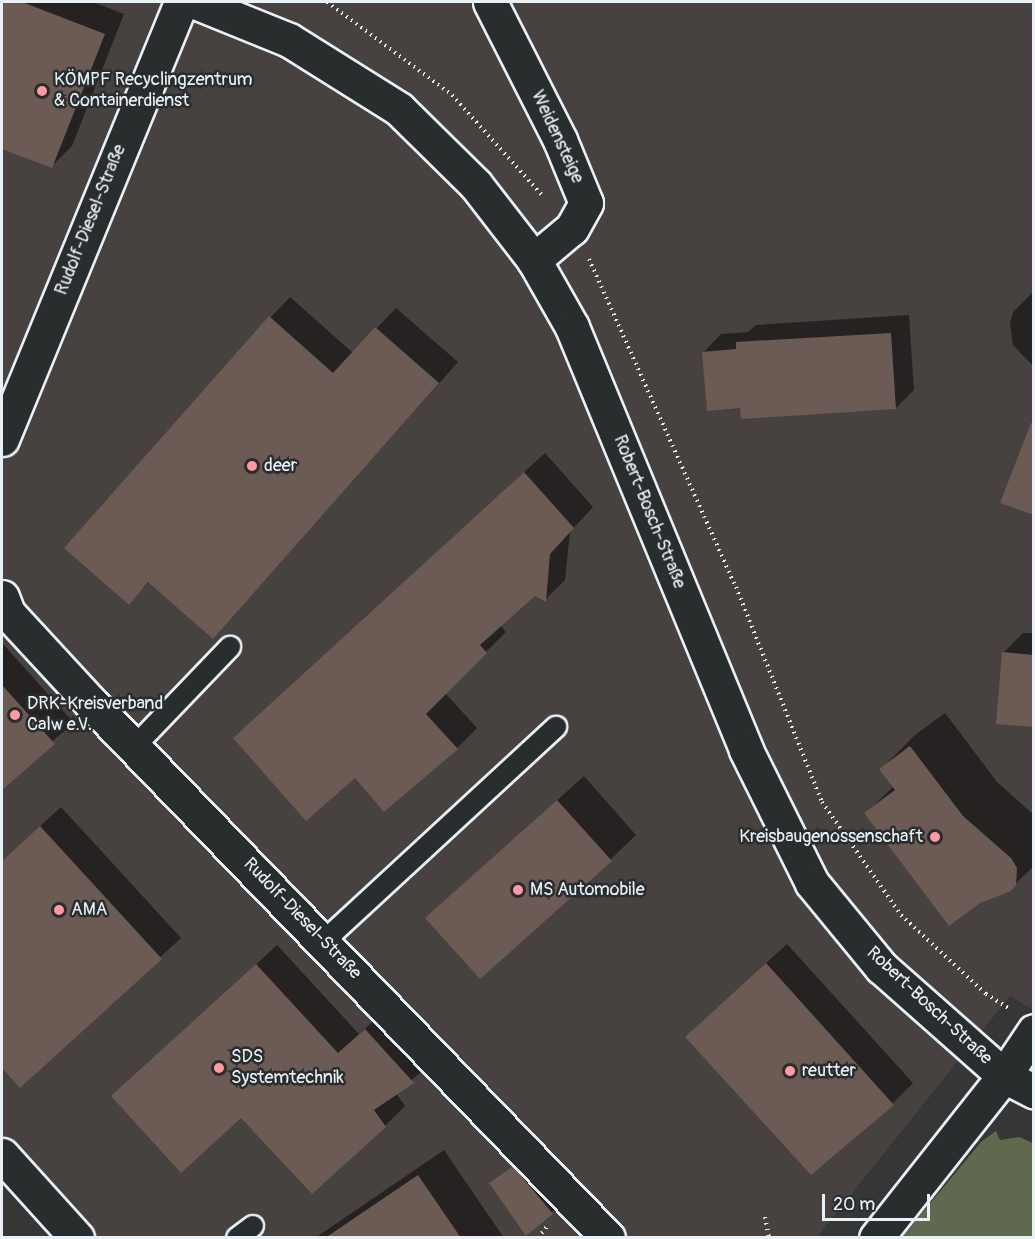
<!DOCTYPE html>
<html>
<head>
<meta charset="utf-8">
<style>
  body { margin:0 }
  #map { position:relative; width:1035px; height:1239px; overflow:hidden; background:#373636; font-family:Pangolin,sans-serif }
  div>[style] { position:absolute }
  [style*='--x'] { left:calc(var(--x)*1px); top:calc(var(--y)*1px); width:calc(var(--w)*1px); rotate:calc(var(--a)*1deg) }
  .built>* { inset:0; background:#47413f }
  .green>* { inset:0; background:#60684e }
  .shadow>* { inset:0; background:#0007 }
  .building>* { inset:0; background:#6c5a55 }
  .path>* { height:4px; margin-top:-2px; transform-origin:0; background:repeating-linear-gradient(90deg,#e8f1f8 0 1.5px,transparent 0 6px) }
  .roads { filter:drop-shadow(2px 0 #e8f1f8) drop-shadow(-2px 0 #e8f1f8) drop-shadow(0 2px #e8f1f8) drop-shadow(0 -2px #e8f1f8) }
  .service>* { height:20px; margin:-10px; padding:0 10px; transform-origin:10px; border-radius:10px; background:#2a2d2e }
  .minor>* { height:33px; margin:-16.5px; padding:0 16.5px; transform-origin:16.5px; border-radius:16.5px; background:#2a2d2e }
  .dots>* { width:16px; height:16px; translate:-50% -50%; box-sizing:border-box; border:3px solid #2a2d2e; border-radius:50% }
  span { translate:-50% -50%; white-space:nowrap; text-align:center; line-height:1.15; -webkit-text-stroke:5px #2a2d2e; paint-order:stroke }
  .poi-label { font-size:18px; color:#e8f1f8 }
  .left { translate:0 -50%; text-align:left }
  .right { translate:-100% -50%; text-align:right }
  .street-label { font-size:18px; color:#e8f1f8 }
  .frame { position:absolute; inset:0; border:3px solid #e8f1f8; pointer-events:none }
  .scale { position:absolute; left:822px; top:1194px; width:108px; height:27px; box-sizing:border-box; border:3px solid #e8f1f8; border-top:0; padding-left:8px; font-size:18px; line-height:21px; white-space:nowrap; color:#e8f1f8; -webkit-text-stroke:4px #2a2d2e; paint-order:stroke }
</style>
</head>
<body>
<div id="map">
  <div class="built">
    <i style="clip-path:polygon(2px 2px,1033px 2px,1033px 1010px,1010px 996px,817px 1237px,95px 1237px,2px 1137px)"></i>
  </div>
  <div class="green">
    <i style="clip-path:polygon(996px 1131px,1000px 1140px,1019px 1137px,1033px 1143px,1033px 1237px,902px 1237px,981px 1142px)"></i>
  </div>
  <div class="shadow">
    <i style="clip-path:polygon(2px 2px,93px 2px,124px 14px,72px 146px,52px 166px,2px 147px)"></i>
    <i style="clip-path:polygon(1034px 291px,1034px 367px,1013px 345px,1010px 323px,1013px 312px)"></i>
    <i style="clip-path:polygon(290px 297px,353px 353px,396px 308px,458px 362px,213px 637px,150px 581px,129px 602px,270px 318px)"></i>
    <i style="clip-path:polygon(909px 315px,914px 390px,896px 408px,742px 406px,703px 353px,721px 334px,748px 332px,756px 325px)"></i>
    <i style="clip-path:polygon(545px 453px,593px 507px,570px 532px,565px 580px,545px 600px,534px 594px,500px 625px,506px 632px,445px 693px,477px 728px,457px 748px,356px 776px,255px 718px)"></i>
    <i style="clip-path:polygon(1023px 633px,1034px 633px,1034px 726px,1003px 653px)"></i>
    <i style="clip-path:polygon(3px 644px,74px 723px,2px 783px,2px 645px)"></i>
    <i style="clip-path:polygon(945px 713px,997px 782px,1034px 815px,1034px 866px,1015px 884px,866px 813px,894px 786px,881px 769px,915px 735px)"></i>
    <i style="clip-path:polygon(584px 776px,636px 835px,610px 860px,427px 918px)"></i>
    <i style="clip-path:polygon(61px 807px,181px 938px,20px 1086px,2px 1066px,2px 861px)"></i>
    <i style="clip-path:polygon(787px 944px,913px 1083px,892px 1104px,707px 1017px)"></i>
    <i style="clip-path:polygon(277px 945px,359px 1034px,386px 1010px,433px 1062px,396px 1093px,405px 1106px,385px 1126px,242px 1116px,113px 1096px)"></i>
    <i style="clip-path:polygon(444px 1150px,504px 1238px,315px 1238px)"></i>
    <i style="clip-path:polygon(520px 1161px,559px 1206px,526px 1234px,498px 1177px)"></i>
  </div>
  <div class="building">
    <i style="clip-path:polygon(2px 2px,22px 2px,105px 34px,52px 168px,2px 149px)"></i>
    <i style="clip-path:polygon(269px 316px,333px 373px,375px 327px,439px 383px,213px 639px,148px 582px,129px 605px,64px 548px)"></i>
    <i style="clip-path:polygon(891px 333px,896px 409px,741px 419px,740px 408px,707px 411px,702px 352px,736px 349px,736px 342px)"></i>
    <i style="clip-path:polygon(1031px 423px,1034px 423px,1034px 515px,1000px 503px)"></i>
    <i style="clip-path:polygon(524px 472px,574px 528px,550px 554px,546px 602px,535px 596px,480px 645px,487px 653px,426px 714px,458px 749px,384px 812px,355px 778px,306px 821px,233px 738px)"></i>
    <i style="clip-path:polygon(1002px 652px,1034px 655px,1034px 727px,996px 724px)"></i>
    <i style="clip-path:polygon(2px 685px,55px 744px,2px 790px)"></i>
    <i style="clip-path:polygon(910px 746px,963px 816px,1011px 858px,1017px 868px,1016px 885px,1011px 891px,980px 903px,949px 926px,864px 813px,895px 790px,879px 769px)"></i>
    <i style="clip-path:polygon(557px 800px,612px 861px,480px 979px,425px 918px)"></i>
    <i style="clip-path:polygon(40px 826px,162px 959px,20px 1088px,2px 1068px,2px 861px)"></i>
    <i style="clip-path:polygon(766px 963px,894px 1105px,811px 1175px,685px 1037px)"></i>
    <i style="clip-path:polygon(256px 964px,338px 1053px,365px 1029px,414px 1083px,374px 1110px,386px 1127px,312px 1194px,241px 1118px,181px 1173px,111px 1096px)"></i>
    <i style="clip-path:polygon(513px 1166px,553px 1214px,526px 1236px,489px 1183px)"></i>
    <i style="clip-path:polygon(418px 1175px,461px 1238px,325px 1238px)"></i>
  </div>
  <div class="path">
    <i style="--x:327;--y:2;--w:156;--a:36.6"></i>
    <i style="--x:452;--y:95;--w:137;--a:48"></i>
    <i style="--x:589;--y:259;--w:359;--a:65.9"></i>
    <i style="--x:736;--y:587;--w:232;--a:68.2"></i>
    <i style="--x:822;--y:802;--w:138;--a:55"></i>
    <i style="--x:901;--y:915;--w:116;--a:42.9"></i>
    <i style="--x:986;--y:994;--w:26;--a:32"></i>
    <i style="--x:765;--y:1217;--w:21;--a:79"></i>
    <i style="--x:538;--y:1238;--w:18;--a:-52"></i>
  </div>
  <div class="roads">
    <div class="service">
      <i style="--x:134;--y:747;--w:139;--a:-46.2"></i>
      <i style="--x:324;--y:941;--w:316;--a:-42.7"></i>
      <i style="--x:237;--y:1238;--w:20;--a:-37"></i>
    </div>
    <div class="minor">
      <i style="--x:195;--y:2;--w:101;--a:22"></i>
      <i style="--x:289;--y:40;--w:130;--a:32.1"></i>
      <i style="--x:399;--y:109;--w:108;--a:44.6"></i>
      <i style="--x:476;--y:185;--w:95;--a:52.3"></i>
      <i style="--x:534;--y:260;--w:77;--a:60.4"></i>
      <i style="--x:572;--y:327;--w:457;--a:67.6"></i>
      <i style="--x:746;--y:750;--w:148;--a:63.6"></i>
      <i style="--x:812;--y:883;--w:109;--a:50.6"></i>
      <i style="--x:881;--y:967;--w:164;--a:41.5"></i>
      <i style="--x:1004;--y:1076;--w:34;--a:27"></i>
      <i style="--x:490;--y:2;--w:155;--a:63.1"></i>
      <i style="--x:560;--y:140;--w:68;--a:67.6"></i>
      <i style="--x:586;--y:203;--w:29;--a:119"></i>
      <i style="--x:572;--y:228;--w:50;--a:139.9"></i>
      <i style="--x:2;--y:439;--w:472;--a:-67.7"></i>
      <i style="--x:2;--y:597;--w:17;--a:69"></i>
      <i style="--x:8;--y:613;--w:122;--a:47.3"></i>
      <i style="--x:91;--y:703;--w:744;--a:45.98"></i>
      <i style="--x:2;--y:1155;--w:112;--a:47.9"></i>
      <i style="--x:876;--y:1238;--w:206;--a:-51.7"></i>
      <i style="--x:1004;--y:1076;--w:54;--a:-56.3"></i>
    </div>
  </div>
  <div class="dots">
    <i style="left:42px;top:91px;background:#ff9aa2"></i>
    <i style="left:252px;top:466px;background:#ff9aa2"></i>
    <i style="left:15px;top:715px;background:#ff9aa2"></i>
    <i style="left:935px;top:837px;background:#ff9aa2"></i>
    <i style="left:518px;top:890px;background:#ff9aa2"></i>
    <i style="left:59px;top:910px;background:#ff9aa2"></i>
    <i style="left:219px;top:1068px;background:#ff9aa2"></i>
    <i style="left:790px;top:1071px;background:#ff9aa2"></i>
  </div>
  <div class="poi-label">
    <span class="left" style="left:54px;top:91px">KÖMPF Recyclingzentrum<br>&amp; Containerdienst</span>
    <span class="left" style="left:264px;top:466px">deer</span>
    <span class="left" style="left:27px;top:715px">DRK-Kreisverband<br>Calw e.V.</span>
    <span class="right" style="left:923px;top:837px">Kreisbaugenossenschaft</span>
    <span class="left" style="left:530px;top:890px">MS Automobile</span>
    <span class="left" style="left:71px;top:910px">AMA</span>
    <span class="left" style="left:231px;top:1068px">SDS<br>Systemtechnik</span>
    <span class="left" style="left:802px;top:1071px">reutter</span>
  </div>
  <div class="street-label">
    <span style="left:557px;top:137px;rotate:65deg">Weidensteige</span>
    <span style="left:91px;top:220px;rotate:-68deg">Rudolf-Diesel-Straße</span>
    <span style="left:649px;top:512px;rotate:68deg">Robert-Bosch-Straße</span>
    <span style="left:302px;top:919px;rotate:46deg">Rudolf-Diesel-Straße</span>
    <span style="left:929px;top:1006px;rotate:43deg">Robert-Bosch-Straße</span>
  </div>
  <div class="frame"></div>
  <div class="scale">20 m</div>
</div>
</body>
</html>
